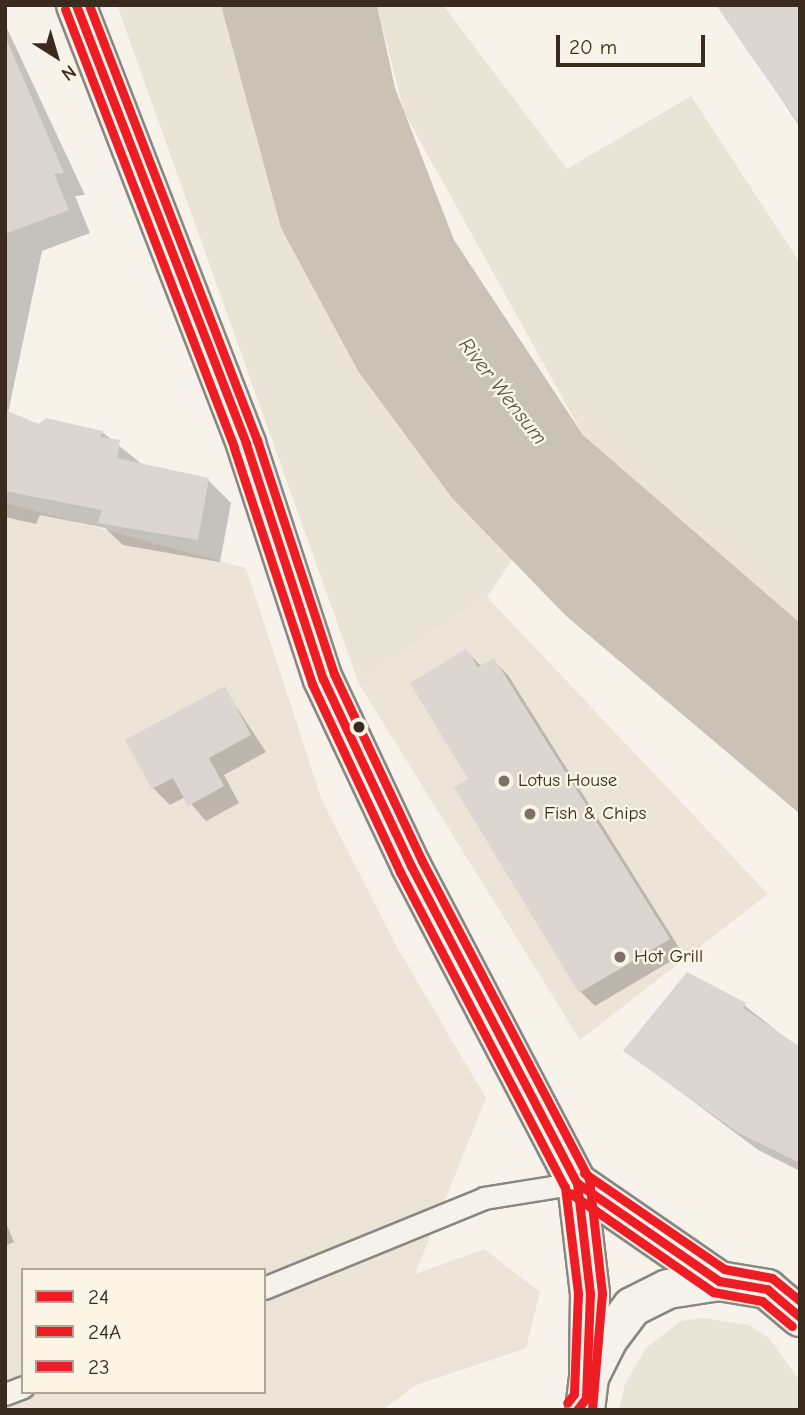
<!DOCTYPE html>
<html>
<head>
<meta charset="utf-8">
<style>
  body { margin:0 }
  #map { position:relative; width:805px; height:1415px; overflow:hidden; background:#f7f3ea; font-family:"Comic Neue",sans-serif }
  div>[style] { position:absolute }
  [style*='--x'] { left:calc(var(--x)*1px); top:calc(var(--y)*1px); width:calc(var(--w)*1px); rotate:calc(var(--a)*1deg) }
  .built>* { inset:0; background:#ebe4d7 }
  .green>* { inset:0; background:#eae4d7 }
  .water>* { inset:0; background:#cac2b5 }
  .shadow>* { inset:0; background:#0003 }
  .building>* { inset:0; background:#dbd7d0 }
  .roads { filter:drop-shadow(2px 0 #8b867f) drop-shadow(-2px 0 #8b867f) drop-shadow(0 2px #8b867f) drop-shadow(0 -2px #8b867f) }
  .lane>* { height:21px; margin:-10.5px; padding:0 10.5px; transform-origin:10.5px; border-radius:10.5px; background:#f5f2ec }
  .primary>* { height:38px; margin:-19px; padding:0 19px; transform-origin:19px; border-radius:19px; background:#f5f2ec }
  .bus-1>* { height:9px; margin:-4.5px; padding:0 4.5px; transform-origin:4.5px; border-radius:4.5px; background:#ee1d23 }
  .bus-2>* { height:9px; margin:-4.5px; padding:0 4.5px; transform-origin:4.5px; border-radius:4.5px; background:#ee1d23 }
  .bus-3>* { height:9px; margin:-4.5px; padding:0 4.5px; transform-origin:4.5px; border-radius:4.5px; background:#ee1d23 }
  .dots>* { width:19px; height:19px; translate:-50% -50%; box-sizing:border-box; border:4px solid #fcf5e5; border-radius:50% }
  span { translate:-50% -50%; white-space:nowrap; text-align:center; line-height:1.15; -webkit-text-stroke:5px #fcf5e5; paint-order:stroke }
  .poi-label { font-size:19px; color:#3b2a1e }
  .left { translate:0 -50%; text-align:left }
  .water-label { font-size:21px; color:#605144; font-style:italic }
  .frame { position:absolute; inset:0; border:7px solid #3b2a1e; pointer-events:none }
  .legend { position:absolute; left:21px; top:1268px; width:245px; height:126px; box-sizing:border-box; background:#fcf5e5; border:2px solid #afa495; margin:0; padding:9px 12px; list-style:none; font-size:21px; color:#3b2a1e }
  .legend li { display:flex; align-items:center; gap:14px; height:35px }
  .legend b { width:35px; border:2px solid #afa495 }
  .north { position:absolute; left:21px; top:21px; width:70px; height:70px; -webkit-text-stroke:5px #fcf5e5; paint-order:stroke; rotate:143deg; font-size:19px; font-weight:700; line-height:28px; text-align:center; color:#3b2a1e }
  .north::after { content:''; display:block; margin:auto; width:24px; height:32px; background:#3b2a1e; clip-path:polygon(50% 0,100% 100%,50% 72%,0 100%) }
  .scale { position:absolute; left:556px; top:35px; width:149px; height:32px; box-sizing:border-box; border:4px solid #3b2a1e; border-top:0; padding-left:9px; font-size:21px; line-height:24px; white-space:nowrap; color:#3b2a1e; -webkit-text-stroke:5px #fcf5e5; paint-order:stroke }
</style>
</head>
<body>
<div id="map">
  <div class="built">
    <i style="clip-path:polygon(evenodd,5px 503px,246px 568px,322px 801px,398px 949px,486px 1098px,415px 1274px,484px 1249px,540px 1292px,526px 1348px,416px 1385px,383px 1410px,5px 1410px,5px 503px,23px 1270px,264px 1270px,264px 1392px,23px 1392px,23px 1270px)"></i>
    <i style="clip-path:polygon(487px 597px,768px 894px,580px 1040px,359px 684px)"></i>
  </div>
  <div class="green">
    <i style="clip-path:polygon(117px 5px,223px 5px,281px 228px,358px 371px,452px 498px,512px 560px,487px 597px,359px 684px)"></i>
    <i style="clip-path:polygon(377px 5px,443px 5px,567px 169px,691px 96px,800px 263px,800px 623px,583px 435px,404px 112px)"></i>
    <i style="clip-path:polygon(701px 1318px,749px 1325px,769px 1338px,799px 1380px,800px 1410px,619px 1410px,625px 1384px,646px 1348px,681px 1321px)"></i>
  </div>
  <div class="water">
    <i style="clip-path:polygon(221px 5px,377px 5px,395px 88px,454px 240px,583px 435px,800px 623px,800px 814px,565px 615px,452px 498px,358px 371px,281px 228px)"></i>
  </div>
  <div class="shadow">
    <i style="clip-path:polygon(718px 5px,800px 5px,800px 127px)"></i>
    <i style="clip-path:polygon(5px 24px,85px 195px,75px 196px,90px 233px,42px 251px,8px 413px,39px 426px,102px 432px,143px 465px,208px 480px,231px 503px,220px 562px,123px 545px,105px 528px,40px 515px,36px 524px,5px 517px)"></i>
    <i style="clip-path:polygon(466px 651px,481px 666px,493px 660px,508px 675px,683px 954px,595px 1006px,580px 991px,470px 779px)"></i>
    <i style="clip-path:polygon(224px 688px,266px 752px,224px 775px,239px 803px,206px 821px,185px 797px,170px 805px,153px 788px)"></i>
    <i style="clip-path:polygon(744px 1005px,800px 1049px,800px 1171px,758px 1150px,626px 1051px)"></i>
    <i style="clip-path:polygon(5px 1221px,14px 1242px,5px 1246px)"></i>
  </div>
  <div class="building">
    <i style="clip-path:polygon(716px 5px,800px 5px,800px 125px,751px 56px)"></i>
    <i style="clip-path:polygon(5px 36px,64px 173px,54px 174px,69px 210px,5px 234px)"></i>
    <i style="clip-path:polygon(5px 410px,39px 424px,46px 418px,103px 431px,100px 437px,120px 440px,117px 458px,209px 478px,198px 540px,98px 523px,102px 510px,5px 491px)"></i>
    <i style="clip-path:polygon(466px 649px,478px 667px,494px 658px,670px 939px,579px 993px,454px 787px,468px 779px,410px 683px)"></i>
    <i style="clip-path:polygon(225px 686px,251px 735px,209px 758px,224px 786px,188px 806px,173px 778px,152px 789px,125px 740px)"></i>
    <i style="clip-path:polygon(687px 972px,746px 1003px,743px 1008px,800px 1047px,800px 1163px,737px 1132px,623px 1051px)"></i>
  </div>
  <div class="roads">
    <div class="lane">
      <i style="--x:264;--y:1288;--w:238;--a:-22.2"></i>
      <i style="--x:484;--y:1198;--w:94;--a:-9.2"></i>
      <i style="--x:5;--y:1394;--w:19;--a:-21"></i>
    </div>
    <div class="primary">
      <i style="--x:76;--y:5;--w:471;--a:68.8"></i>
      <i style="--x:246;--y:444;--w:247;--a:71.9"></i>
      <i style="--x:323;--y:679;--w:207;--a:64.8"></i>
      <i style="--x:411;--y:866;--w:358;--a:62.4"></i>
      <i style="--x:577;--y:1183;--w:111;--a:83.3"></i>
      <i style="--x:590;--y:1293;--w:84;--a:90.7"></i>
      <i style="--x:577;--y:1183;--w:173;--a:34.6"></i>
      <i style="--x:585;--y:1410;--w:33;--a:-83"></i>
      <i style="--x:589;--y:1377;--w:42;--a:-63.4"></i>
      <i style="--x:608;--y:1339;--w:40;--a:-53"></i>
      <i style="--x:632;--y:1307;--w:40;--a:-26.6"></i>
      <i style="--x:668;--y:1289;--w:52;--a:-8.9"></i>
      <i style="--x:719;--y:1281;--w:49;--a:9.5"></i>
      <i style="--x:767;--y:1289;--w:43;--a:40.3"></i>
    </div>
  </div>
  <div class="bus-1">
    <i style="--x:76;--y:5;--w:471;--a:68.8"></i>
    <i style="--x:246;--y:444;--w:247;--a:71.9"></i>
    <i style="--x:323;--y:679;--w:207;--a:64.8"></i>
    <i style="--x:411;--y:866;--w:358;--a:62.4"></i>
    <i style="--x:577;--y:1183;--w:111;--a:83.3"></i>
    <i style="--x:590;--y:1293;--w:105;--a:92.2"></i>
    <i style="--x:586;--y:1398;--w:15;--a:127"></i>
    <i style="--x:577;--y:1183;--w:173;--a:34.6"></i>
    <i style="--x:719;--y:1281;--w:49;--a:9.5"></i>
    <i style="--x:767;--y:1289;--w:43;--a:40.3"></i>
  </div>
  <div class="bus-2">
    <i style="--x:65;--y:9;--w:470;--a:68.9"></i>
    <i style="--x:234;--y:448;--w:249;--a:71.7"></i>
    <i style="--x:312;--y:684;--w:208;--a:64.9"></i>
    <i style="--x:400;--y:872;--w:356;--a:62.4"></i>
    <i style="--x:565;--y:1187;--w:107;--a:83"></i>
    <i style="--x:578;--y:1293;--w:101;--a:92.3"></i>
    <i style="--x:574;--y:1394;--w:11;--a:128"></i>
    <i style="--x:570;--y:1193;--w:174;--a:34.7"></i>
    <i style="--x:713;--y:1292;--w:50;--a:10.4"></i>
    <i style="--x:762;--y:1301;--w:39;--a:40"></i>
  </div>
  <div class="bus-3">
    <i style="--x:89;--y:5;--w:466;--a:68.9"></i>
    <i style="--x:257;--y:440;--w:246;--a:71.8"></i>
    <i style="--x:334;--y:674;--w:207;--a:64.8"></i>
    <i style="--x:422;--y:861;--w:359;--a:62.3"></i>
    <i style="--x:589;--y:1179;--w:115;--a:83.5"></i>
    <i style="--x:602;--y:1293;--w:117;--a:94.9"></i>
    <i style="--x:584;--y:1173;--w:170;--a:34.4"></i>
    <i style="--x:724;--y:1269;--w:49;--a:10.6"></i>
    <i style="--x:772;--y:1278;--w:36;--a:39"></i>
  </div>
  <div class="dots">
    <i style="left:359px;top:727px;background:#3b2a1e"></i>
    <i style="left:504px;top:781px;background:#7d7065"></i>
    <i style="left:530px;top:814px;background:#7d7065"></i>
    <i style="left:620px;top:957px;background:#7d7065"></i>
  </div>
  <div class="poi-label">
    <span class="left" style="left:518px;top:781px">Lotus House</span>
    <span class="left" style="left:544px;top:814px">Fish &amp; Chips</span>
    <span class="left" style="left:634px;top:957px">Hot Grill</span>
  </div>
  <div class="water-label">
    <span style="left:503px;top:391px;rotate:52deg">River Wensum</span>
  </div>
  <div class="frame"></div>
  <ul class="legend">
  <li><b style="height:9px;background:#ee1d23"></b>24</li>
  <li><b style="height:9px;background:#ee1d23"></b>24A</li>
  <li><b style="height:9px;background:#ee1d23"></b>23</li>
  </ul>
  <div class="north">N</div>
  <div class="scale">20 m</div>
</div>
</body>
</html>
